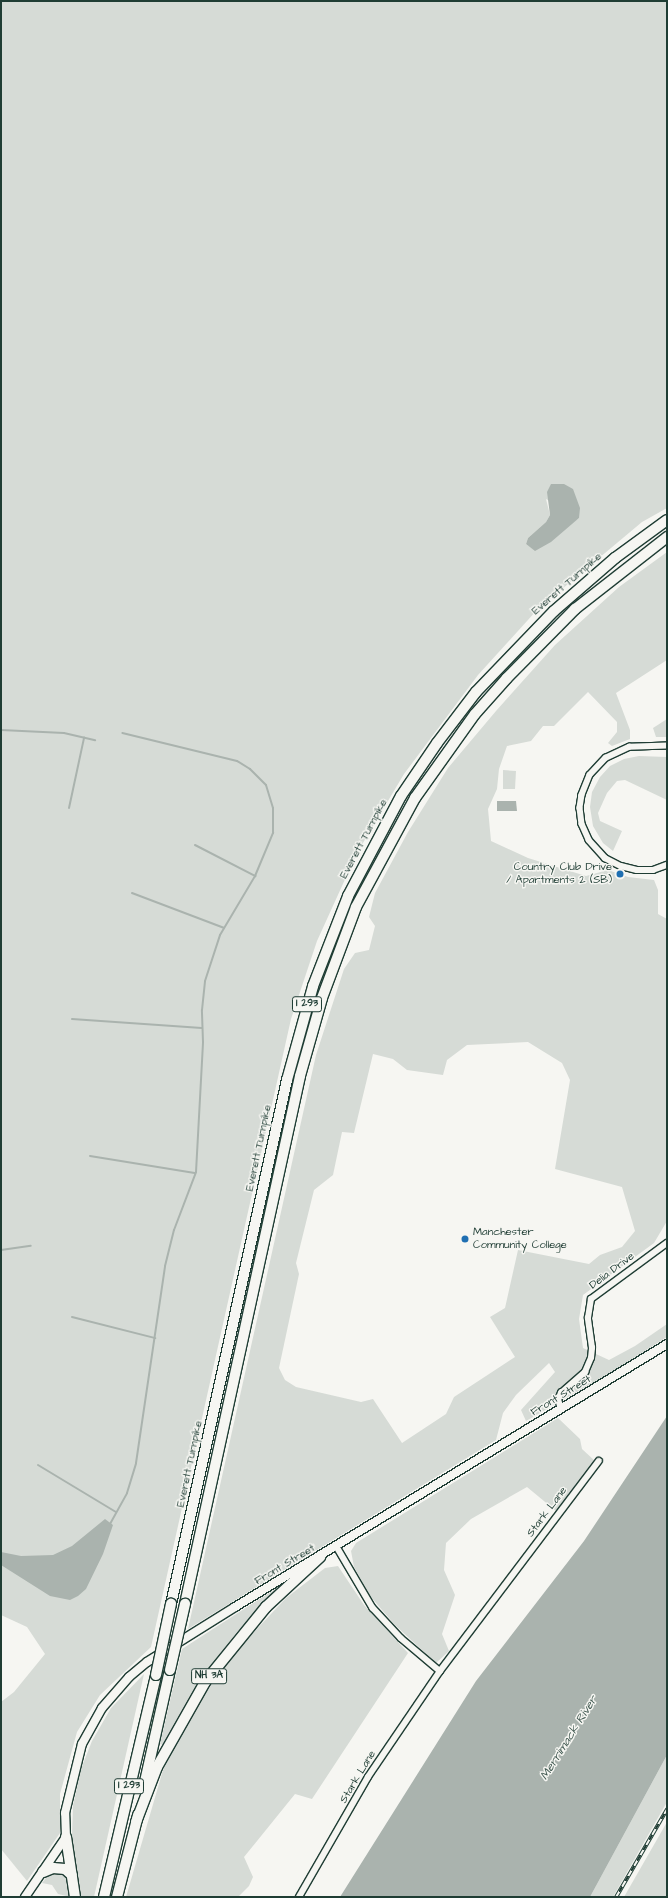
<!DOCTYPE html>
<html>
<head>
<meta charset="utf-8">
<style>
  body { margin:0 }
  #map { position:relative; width:668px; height:1898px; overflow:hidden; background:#f6f6f2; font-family:"Architects Daughter",sans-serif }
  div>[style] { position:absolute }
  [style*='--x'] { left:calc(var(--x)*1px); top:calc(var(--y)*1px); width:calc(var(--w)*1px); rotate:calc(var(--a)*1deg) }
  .green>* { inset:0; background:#d6dbd6 }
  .water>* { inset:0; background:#aab3ae }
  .stream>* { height:2px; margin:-1px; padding:0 1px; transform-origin:1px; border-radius:1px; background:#aab3ae }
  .roads { filter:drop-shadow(1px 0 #1f3d34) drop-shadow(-1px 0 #1f3d34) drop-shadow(0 1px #1f3d34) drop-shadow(0 -1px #1f3d34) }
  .minor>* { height:5.5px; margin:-2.75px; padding:0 2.75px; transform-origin:2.75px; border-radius:2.75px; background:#f6f6f2 }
  .secondary>* { height:8px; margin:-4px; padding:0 4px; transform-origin:4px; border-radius:4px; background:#f6f6f2 }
  .motorway>* { height:10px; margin:-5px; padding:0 5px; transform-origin:5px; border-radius:5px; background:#f6f6f2 }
  .rail>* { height:3.5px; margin-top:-1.75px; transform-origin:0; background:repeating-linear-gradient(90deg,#f6f6f2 0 6px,#1f3d34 0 12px); box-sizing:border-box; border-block:1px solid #1f3d34 }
  .bridges { filter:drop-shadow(1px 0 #1f3d34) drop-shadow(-1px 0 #1f3d34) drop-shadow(0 1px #1f3d34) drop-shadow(0 -1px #1f3d34) }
  .motorway-bridge>* { height:10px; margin:-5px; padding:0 5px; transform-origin:5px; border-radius:5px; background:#f6f6f2 }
  .dots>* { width:11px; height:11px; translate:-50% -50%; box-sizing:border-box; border:2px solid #f6f6f2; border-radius:50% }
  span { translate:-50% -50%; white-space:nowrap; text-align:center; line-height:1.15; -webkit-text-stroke:3px #f6f6f2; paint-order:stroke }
  .shield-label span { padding:1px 3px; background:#f6f6f2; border:1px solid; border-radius:3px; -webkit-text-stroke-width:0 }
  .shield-label { font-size:10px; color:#1f3d34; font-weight:700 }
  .street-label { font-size:11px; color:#1f3d34 }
  .poi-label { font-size:11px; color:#1f3d34 }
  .right { translate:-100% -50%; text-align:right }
  .left { translate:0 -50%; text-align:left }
  .water-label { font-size:12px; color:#425a52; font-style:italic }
  .frame { position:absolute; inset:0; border:2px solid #1f3d34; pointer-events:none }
</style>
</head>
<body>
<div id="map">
  <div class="green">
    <i style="clip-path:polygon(evenodd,1px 1px,667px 1px,667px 508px,642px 522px,537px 610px,478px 675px,404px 774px,357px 853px,317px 941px,291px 1019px,151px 1647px,100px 1695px,77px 1732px,60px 1794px,60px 1833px,27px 1881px,1px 1849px,1px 1702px,14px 1692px,45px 1654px,27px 1627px,1px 1615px,1px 1px,546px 499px,579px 518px,535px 550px,526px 544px,528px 538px,546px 522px,550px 515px,546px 499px)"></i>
    <i style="clip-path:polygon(evenodd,667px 552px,667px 660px,616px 693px,630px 730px,630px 739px,612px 746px,608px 743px,617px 732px,617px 722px,588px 692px,554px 726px,543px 726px,531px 741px,507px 746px,499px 769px,497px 789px,488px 809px,491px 841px,528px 858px,586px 876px,608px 870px,628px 877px,654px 880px,658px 890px,658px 914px,667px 919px,667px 1221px,654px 1243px,583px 1295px,579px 1319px,583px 1348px,609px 1360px,635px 1346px,667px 1324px,667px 1337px,610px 1373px,526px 1421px,521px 1410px,555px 1372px,549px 1363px,516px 1395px,503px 1413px,496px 1440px,188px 1629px,316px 1055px,344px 969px,355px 953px,369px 950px,375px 926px,369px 917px,375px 893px,408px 832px,448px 768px,496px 711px,555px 645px,619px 587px,667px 552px,528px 1042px,562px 1063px,570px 1080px,555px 1169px,622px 1187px,635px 1231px,622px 1247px,600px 1255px,589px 1264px,518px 1250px,505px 1308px,490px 1317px,515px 1357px,454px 1397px,446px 1414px,402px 1443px,373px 1399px,361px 1402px,296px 1387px,285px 1380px,279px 1368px,299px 1274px,296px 1263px,314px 1190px,333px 1175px,342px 1132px,354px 1133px,373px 1054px,393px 1059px,407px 1070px,443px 1075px,447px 1060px,467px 1045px,528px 1042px)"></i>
    <i style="clip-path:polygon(667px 719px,667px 737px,656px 737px,653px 728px)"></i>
    <i style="clip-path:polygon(639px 756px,667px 757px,667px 800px,625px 780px,617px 781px,607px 793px,598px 813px,600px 821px,622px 831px,613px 851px,603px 843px,593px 826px,590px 807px,592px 792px,600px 777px,610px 766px,624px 759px)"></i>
    <i style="clip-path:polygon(503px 770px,516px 771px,515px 789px,503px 789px)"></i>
    <i style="clip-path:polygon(558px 1418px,580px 1439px,582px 1449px,595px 1461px,556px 1511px,527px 1487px,471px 1519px,446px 1543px,444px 1570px,455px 1595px,442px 1634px,449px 1651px,436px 1663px,395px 1625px,370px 1596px,354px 1567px,351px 1551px,356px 1543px)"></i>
    <i style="clip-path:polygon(338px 1566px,364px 1605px,408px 1653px,312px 1799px,295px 1794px,244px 1857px,253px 1877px,249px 1886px,238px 1897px,126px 1897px,163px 1770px,196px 1705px,240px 1647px,286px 1598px,325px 1568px)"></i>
    <i style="clip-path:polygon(286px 1582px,237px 1632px,208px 1669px,164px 1745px,160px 1744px,182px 1649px)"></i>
    <i style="clip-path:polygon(144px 1674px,94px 1897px,80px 1897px,72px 1836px,73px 1806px,81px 1769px,92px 1741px,111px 1708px)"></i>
    <i style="clip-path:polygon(667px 1755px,667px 1802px,613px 1897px,590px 1897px)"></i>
    <i style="clip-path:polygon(667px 1822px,667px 1897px,624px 1897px)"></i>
    <i style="clip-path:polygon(55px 1871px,64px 1874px,69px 1880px,71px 1897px,58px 1894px,52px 1885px,42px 1883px,49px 1874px)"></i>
  </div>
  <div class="water">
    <i style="clip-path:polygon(551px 484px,564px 484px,573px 489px,580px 508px,579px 518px,551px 542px,535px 551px,526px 544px,528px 538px,546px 522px,550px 515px,547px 492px)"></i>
    <i style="clip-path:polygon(497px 801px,516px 801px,517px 811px,497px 811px)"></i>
    <i style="clip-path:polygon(667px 1416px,667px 1755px,590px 1897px,340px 1897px,476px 1681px,584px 1541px)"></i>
    <i style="clip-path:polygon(105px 1519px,113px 1525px,103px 1554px,86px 1589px,78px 1596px,70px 1600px,50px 1596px,1px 1565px,1px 1552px,21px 1556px,53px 1555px,72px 1546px)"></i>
  </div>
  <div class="stream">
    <i style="--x:1;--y:730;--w:63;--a:2.7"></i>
    <i style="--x:64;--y:733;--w:32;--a:13"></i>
    <i style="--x:69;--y:808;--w:72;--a:-77.9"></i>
    <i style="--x:195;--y:845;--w:68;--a:27.3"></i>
    <i style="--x:132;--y:893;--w:98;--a:20.8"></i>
    <i style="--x:72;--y:1019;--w:130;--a:4"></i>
    <i style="--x:90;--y:1156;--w:106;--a:9.2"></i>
    <i style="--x:1;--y:1250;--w:30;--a:-8"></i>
    <i style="--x:72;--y:1317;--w:86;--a:14.2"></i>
    <i style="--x:38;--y:1465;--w:91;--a:31.1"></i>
    <i style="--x:110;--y:1524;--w:35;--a:-61"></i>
    <i style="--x:127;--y:1493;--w:31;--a:-73"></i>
    <i style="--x:136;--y:1463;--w:199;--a:-81.6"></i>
    <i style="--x:165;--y:1266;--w:37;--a:-76"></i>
    <i style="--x:174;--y:1230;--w:62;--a:-69.2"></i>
    <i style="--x:196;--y:1172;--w:130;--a:-86.9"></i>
    <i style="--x:203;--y:1042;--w:32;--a:-92"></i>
    <i style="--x:202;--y:1010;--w:29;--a:-84"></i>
    <i style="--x:205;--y:981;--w:48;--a:-71.9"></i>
    <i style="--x:220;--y:935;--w:69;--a:-59.3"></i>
    <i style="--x:255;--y:876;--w:47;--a:-67.3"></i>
    <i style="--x:273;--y:833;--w:25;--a:-90"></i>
    <i style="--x:273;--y:808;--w:24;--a:-107"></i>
    <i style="--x:266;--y:785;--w:23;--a:-135"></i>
    <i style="--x:250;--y:769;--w:15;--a:-148"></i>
    <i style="--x:237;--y:761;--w:118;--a:-166.3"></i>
  </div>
  <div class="roads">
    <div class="minor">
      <i style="--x:667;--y:746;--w:37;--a:178"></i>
      <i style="--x:630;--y:747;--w:26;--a:155"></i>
      <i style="--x:606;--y:758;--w:23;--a:133"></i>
      <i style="--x:590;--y:775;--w:22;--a:112"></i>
      <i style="--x:582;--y:795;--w:13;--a:99"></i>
      <i style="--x:580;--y:808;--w:16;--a:83"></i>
      <i style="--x:582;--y:824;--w:17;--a:66"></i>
      <i style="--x:589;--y:840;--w:24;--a:48"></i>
      <i style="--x:605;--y:858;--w:18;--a:27"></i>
      <i style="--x:621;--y:866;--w:16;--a:14"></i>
      <i style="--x:637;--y:870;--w:16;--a:0"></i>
      <i style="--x:653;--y:870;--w:15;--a:-20"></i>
      <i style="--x:561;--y:1409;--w:9;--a:-108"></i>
      <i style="--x:558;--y:1400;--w:8;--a:-67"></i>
      <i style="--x:561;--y:1393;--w:32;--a:-41"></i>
      <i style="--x:585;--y:1372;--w:15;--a:-67"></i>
      <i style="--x:591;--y:1358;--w:10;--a:-84"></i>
      <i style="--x:592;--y:1348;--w:30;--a:-98"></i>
      <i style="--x:588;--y:1318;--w:19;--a:-81"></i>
      <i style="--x:591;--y:1299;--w:94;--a:-36.4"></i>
      <i style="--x:337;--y:1547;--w:71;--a:59.5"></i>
      <i style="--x:373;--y:1608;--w:41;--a:47"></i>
      <i style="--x:401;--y:1638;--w:51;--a:40.2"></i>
      <i style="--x:299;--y:1897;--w:138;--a:-60.1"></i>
      <i style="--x:368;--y:1777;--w:128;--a:-55.8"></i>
      <i style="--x:440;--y:1671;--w:263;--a:-52.9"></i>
    </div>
    <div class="secondary">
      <i style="--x:25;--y:1897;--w:73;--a:-55.7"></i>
      <i style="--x:66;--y:1837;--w:24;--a:-92"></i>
      <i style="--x:65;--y:1813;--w:71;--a:-76.2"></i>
      <i style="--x:82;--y:1744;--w:41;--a:-60.9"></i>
      <i style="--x:102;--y:1708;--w:41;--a:-48.9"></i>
      <i style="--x:129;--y:1677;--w:23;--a:-40"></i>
      <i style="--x:147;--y:1662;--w:104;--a:-32"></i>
      <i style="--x:235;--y:1607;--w:506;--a:-31.33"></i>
    </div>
    <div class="motorway">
      <i style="--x:171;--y:1604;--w:537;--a:-77.52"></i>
      <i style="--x:287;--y:1080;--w:98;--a:-74.5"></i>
      <i style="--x:313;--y:986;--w:97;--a:-68.7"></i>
      <i style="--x:348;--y:896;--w:113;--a:-62.1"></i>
      <i style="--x:401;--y:796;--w:64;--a:-55.8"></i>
      <i style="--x:437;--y:743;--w:64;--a:-52.6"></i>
      <i style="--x:476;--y:692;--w:112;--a:-46.1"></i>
      <i style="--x:554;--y:611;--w:81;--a:-41"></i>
      <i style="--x:615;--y:558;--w:64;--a:-36.2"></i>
      <i style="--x:185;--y:1604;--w:540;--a:-77.71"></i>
      <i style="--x:300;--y:1076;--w:81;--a:-74.2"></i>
      <i style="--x:322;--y:998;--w:97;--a:-69.5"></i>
      <i style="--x:356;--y:907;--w:124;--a:-61.6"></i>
      <i style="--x:415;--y:798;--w:103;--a:-54.5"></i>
      <i style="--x:475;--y:714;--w:48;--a:-48.4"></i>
      <i style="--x:507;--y:678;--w:97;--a:-45.4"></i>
      <i style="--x:575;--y:609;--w:117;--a:-38"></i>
      <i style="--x:144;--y:1786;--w:119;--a:-77.4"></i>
      <i style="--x:136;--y:1822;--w:59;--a:-69.1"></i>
      <i style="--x:157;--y:1767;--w:98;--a:-60.5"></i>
      <i style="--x:205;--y:1682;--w:97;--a:-50.9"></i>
      <i style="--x:266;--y:1607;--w:74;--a:-42.8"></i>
      <i style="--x:66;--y:1837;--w:61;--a:81.5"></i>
      <i style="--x:43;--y:1872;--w:11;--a:-22"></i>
      <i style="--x:53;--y:1868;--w:12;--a:5"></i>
      <i style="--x:65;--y:1869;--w:9;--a:41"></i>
      <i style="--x:104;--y:1897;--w:228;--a:-76.8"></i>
      <i style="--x:117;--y:1897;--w:85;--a:-75.6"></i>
    </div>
  </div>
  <div class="rail">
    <i style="--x:616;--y:1897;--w:102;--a:-59.9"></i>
  </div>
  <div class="bridges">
    <div class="motorway-bridge">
      <i style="--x:170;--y:1670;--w:68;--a:-77.2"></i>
      <i style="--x:156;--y:1675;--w:73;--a:-78.1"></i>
    </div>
  </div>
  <div class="dots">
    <i style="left:620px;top:874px;background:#1f6fb2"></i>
    <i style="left:465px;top:1239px;background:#1f6fb2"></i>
  </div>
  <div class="shield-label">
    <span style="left:307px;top:1004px">I 293</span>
    <span style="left:209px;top:1676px">NH 3A</span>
    <span style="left:129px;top:1786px">I 293</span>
  </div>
  <div class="street-label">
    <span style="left:567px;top:584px;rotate:-41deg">Everett Turnpike</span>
    <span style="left:364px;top:839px;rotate:-62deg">Everett Turnpike</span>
    <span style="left:259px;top:1148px;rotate:-78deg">Everett Turnpike</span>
    <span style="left:612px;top:1271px;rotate:-37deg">Delia Drive</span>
    <span style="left:561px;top:1396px;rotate:-31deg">Front Street</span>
    <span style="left:190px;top:1464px;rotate:-78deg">Everett Turnpike</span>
    <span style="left:547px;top:1512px;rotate:-53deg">Stark Lane</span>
    <span style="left:285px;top:1565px;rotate:-31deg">Front Street</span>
    <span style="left:358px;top:1777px;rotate:-59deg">Stark Lane</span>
  </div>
  <div class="poi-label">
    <span class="right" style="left:612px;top:874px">Country Club Drive<br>/ Apartments 2 (SB)</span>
    <span class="left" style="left:473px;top:1239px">Manchester<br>Community College</span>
  </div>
  <div class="water-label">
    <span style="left:569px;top:1738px;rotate:-58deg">Merrimack River</span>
  </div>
  <div class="frame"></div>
</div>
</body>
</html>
